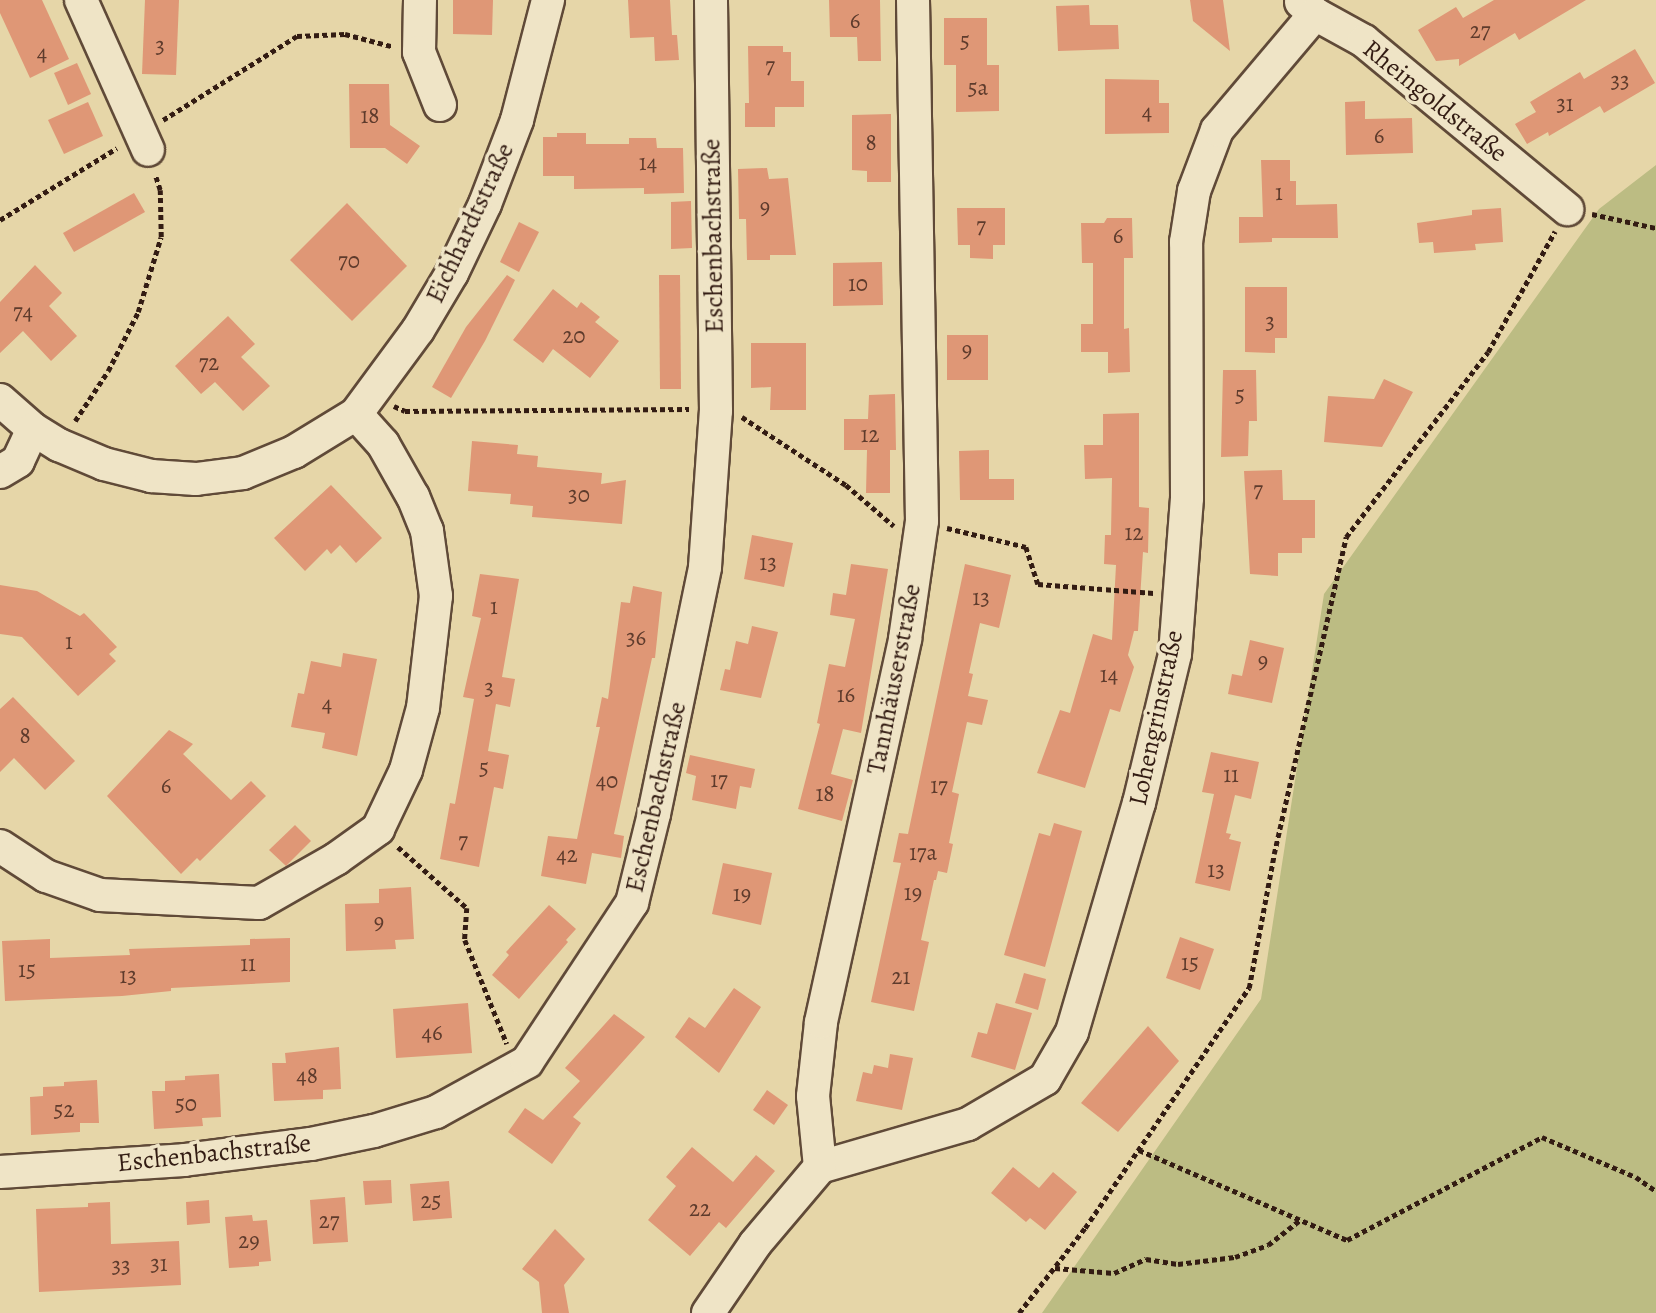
<!DOCTYPE html>
<html>
<head>
<meta charset="utf-8">
<style>
  body { margin:0 }
  #map { position:relative; width:1656px; height:1313px; overflow:hidden; background:#e6d6a8; font-family:Alegreya,serif }
  div>[style] { position:absolute }
  [style*='--x'] { left:calc(var(--x)*1px); top:calc(var(--y)*1px); width:calc(var(--w)*1px); rotate:calc(var(--a)*1deg) }
  .green>* { inset:0; background:#bcbc83 }
  .building>* { inset:0; background:#df9776 }
  .path>* { height:4.5px; margin-top:-2.25px; transform-origin:0; background:repeating-linear-gradient(90deg,#331c13 0 5px,transparent 0 8.5px) }
  .roads { filter:drop-shadow(2px 0 #604a38) drop-shadow(-2px 0 #604a38) drop-shadow(0 2px #604a38) drop-shadow(0 -2px #604a38) }
  .minor>* { height:32px; margin:-16px; padding:0 16px; transform-origin:16px; border-radius:16px; background:#efe4c6 }
  span { translate:-50% -50%; white-space:nowrap; text-align:center; line-height:1.15; -webkit-text-stroke:7px #efe4c6; paint-order:stroke }
  .number-label { font-size:23px; color:#5e3b2c }
  .number-label span { -webkit-text-stroke-width:0 }
  .street-label { font-size:26px; color:#331c13 }
</style>
</head>
<body>
<div id="map">
  <div class="green">
    <i style="clip-path:polygon(1656px 165px,1656px 1313px,1042px 1313px,1261px 999px,1324px 594px,1599px 209px)"></i>
  </div>
  <div class="building">
    <i style="clip-path:polygon(0 0,42px 0,69px 59px,30px 78px,0 13px)"></i>
    <i style="clip-path:polygon(145px 0,179px 0,176px 75px,142px 74px)"></i>
    <i style="clip-path:polygon(453px 0,493px 0,492px 35px,453px 34px)"></i>
    <i style="clip-path:polygon(628px 0,670px 0,672px 35px,677px 35px,679px 60px,655px 61px,654px 37px,630px 38px)"></i>
    <i style="clip-path:polygon(829px 0,880px 0,881px 61px,858px 61px,857px 37px,830px 37px)"></i>
    <i style="clip-path:polygon(1190px 0,1223px 0,1230px 51px,1193px 21px)"></i>
    <i style="clip-path:polygon(1494px 0,1586px 0,1519px 40px,1515px 33px,1459px 66px,1459px 59px,1436px 61px,1418px 30px,1456px 7px,1463px 18px)"></i>
    <i style="clip-path:polygon(1089px 5px,1090px 25px,1118px 25px,1119px 49px,1058px 51px,1056px 6px)"></i>
    <i style="clip-path:polygon(944px 18px,987px 18px,987px 65px,999px 65px,999px 111px,956px 112px,956px 65px,944px 65px)"></i>
    <i style="clip-path:polygon(748px 46px,783px 46px,783px 52px,791px 52px,791px 81px,804px 81px,804px 107px,775px 107px,775px 127px,745px 127px,745px 103px,749px 103px)"></i>
    <i style="clip-path:polygon(1635px 49px,1655px 83px,1604px 113px,1600px 106px,1549px 136px,1548px 132px,1527px 144px,1515px 124px,1536px 112px,1530px 102px,1580px 72px,1584px 79px)"></i>
    <i style="clip-path:polygon(77px 63px,91px 94px,68px 105px,54px 73px)"></i>
    <i style="clip-path:polygon(1105px 79px,1159px 80px,1159px 103px,1169px 103px,1169px 133px,1105px 134px)"></i>
    <i style="clip-path:polygon(349px 84px,389px 84px,390px 125px,420px 146px,407px 164px,385px 148px,350px 148px)"></i>
    <i style="clip-path:polygon(1365px 101px,1365px 119px,1412px 118px,1413px 153px,1346px 155px,1345px 102px)"></i>
    <i style="clip-path:polygon(88px 102px,103px 136px,64px 154px,48px 120px)"></i>
    <i style="clip-path:polygon(891px 114px,891px 182px,867px 182px,867px 171px,852px 170px,852px 115px)"></i>
    <i style="clip-path:polygon(557px 133px,586px 133px,586px 144px,629px 144px,629px 138px,656px 138px,657px 148px,683px 148px,684px 193px,644px 194px,644px 188px,574px 189px,574px 176px,543px 176px,543px 137px,557px 137px)"></i>
    <i style="clip-path:polygon(1261px 160px,1290px 160px,1290px 181px,1296px 181px,1296px 205px,1337px 204px,1338px 238px,1272px 238px,1272px 242px,1239px 243px,1239px 217px,1263px 217px)"></i>
    <i style="clip-path:polygon(767px 168px,769px 179px,788px 178px,796px 255px,770px 255px,770px 260px,747px 260px,746px 219px,739px 219px,738px 169px)"></i>
    <i style="clip-path:polygon(134px 193px,145px 212px,74px 252px,63px 233px)"></i>
    <i style="clip-path:polygon(691px 201px,692px 248px,671px 249px,671px 202px)"></i>
    <i style="clip-path:polygon(347px 203px,407px 266px,352px 321px,290px 260px)"></i>
    <i style="clip-path:polygon(957px 208px,1005px 208px,1005px 245px,993px 245px,993px 259px,970px 258px,970px 245px,958px 245px)"></i>
    <i style="clip-path:polygon(1501px 208px,1503px 242px,1475px 244px,1476px 250px,1434px 253px,1433px 242px,1419px 243px,1417px 223px,1472px 215px,1472px 210px)"></i>
    <i style="clip-path:polygon(1107px 218px,1132px 218px,1133px 258px,1124px 258px,1124px 329px,1129px 328px,1130px 372px,1108px 373px,1108px 352px,1081px 352px,1081px 324px,1093px 324px,1093px 263px,1082px 263px,1081px 223px,1104px 223px)"></i>
    <i style="clip-path:polygon(519px 222px,539px 232px,519px 272px,500px 262px)"></i>
    <i style="clip-path:polygon(882px 262px,883px 305px,833px 306px,833px 263px)"></i>
    <i style="clip-path:polygon(35px 265px,62px 293px,49px 306px,77px 336px,51px 361px,23px 331px,0 353px,0 302px)"></i>
    <i style="clip-path:polygon(507px 275px,515px 280px,485px 341px,451px 398px,432px 387px,466px 327px)"></i>
    <i style="clip-path:polygon(659px 275px,680px 275px,681px 389px,660px 389px)"></i>
    <i style="clip-path:polygon(1245px 287px,1287px 287px,1287px 338px,1275px 338px,1275px 353px,1245px 352px)"></i>
    <i style="clip-path:polygon(553px 289px,577px 308px,581px 302px,600px 317px,595px 322px,619px 341px,590px 378px,553px 349px,543px 363px,513px 340px)"></i>
    <i style="clip-path:polygon(228px 316px,255px 344px,241px 357px,270px 386px,243px 411px,215px 382px,201px 394px,175px 366px)"></i>
    <i style="clip-path:polygon(947px 335px,988px 335px,988px 380px,947px 380px)"></i>
    <i style="clip-path:polygon(751px 343px,806px 343px,806px 410px,770px 410px,771px 387px,751px 388px)"></i>
    <i style="clip-path:polygon(1223px 370px,1256px 370px,1257px 421px,1249px 421px,1248px 456px,1221px 457px)"></i>
    <i style="clip-path:polygon(1384px 379px,1413px 392px,1382px 447px,1324px 442px,1328px 396px,1374px 399px)"></i>
    <i style="clip-path:polygon(895px 394px,896px 450px,890px 450px,890px 493px,866px 493px,867px 450px,844px 450px,844px 419px,868px 419px,869px 395px)"></i>
    <i style="clip-path:polygon(1139px 413px,1139px 507px,1149px 508px,1148px 553px,1143px 552px,1138px 631px,1134px 631px,1128px 655px,1134px 667px,1120px 712px,1110px 709px,1085px 788px,1037px 773px,1060px 710px,1070px 713px,1093px 634px,1112px 640px,1116px 565px,1104px 564px,1105px 535px,1111px 535px,1112px 478px,1085px 479px,1084px 445px,1103px 445px,1103px 414px)"></i>
    <i style="clip-path:polygon(472px 441px,518px 445px,517px 454px,538px 456px,537px 467px,602px 473px,601px 484px,626px 480px,622px 524px,532px 517px,533px 506px,510px 504px,511px 494px,468px 491px)"></i>
    <i style="clip-path:polygon(989px 450px,989px 479px,1014px 479px,1014px 500px,960px 500px,959px 451px)"></i>
    <i style="clip-path:polygon(1282px 470px,1283px 500px,1315px 500px,1315px 538px,1302px 538px,1302px 553px,1278px 553px,1278px 576px,1250px 574px,1244px 471px)"></i>
    <i style="clip-path:polygon(331px 485px,382px 538px,356px 563px,340px 545px,331px 554px,327px 549px,305px 571px,274px 538px)"></i>
    <i style="clip-path:polygon(752px 535px,793px 543px,784px 587px,744px 579px)"></i>
    <i style="clip-path:polygon(851px 564px,888px 569px,861px 733px,843px 729px,831px 774px,853px 780px,842px 821px,798px 809px,820px 724px,817px 723px,829px 664px,845px 667px,855px 619px,830px 615px,833px 593px,846px 595px)"></i>
    <i style="clip-path:polygon(965px 564px,1011px 575px,999px 628px,980px 623px,969px 673px,973px 674px,968px 696px,988px 700px,982px 725px,967px 722px,952px 792px,959px 794px,949px 843px,953px 844px,947px 873px,938px 871px,936px 880px,934px 880px,921px 940px,929px 942px,914px 1011px,871px 1002px,901px 863px,893px 862px,899px 833px,908px 834px)"></i>
    <i style="clip-path:polygon(480px 574px,519px 579px,502px 677px,515px 679px,510px 707px,496px 704px,488px 751px,509px 755px,503px 789px,494px 787px,479px 867px,440px 859px,450px 803px,455px 804px,474px 699px,463px 697px,481px 618px,472px 616px)"></i>
    <i style="clip-path:polygon(0 585px,37px 591px,80px 616px,84px 613px,117px 647px,109px 654px,116px 661px,78px 696px,22px 637px,0 634px)"></i>
    <i style="clip-path:polygon(633px 586px,662px 592px,655px 658px,652px 658px,614px 834px,624px 836px,621px 858px,592px 853px,586px 884px,541px 876px,548px 836px,577px 839px,600px 727px,596px 727px,602px 697px,608px 699px,621px 602px,630px 603px)"></i>
    <i style="clip-path:polygon(752px 626px,778px 632px,761px 698px,720px 690px,725px 669px,730px 670px,736px 641px,748px 644px)"></i>
    <i style="clip-path:polygon(1250px 640px,1284px 648px,1272px 703px,1228px 694px,1232px 674px,1242px 676px)"></i>
    <i style="clip-path:polygon(343px 653px,377px 659px,357px 756px,322px 748px,325px 733px,291px 727px,298px 693px,304px 694px,311px 661px,341px 667px)"></i>
    <i style="clip-path:polygon(13px 697px,75px 761px,45px 790px,14px 758px,0 772px,0 709px)"></i>
    <i style="clip-path:polygon(169px 730px,193px 744px,183px 754px,231px 800px,251px 781px,266px 796px,200px 861px,197px 858px,181px 874px,107px 796px)"></i>
    <i style="clip-path:polygon(1211px 752px,1259px 762px,1251px 799px,1235px 795px,1226px 833px,1231px 834px,1229px 839px,1241px 842px,1230px 891px,1195px 883px,1214px 794px,1202px 792px)"></i>
    <i style="clip-path:polygon(690px 755px,755px 769px,751px 788px,740px 786px,736px 809px,692px 800px,696px 776px,686px 773px)"></i>
    <i style="clip-path:polygon(1054px 823px,1082px 831px,1045px 967px,1004px 955px,1039px 833px,1050px 836px)"></i>
    <i style="clip-path:polygon(295px 825px,311px 841px,286px 866px,269px 850px)"></i>
    <i style="clip-path:polygon(723px 863px,772px 873px,761px 925px,712px 914px)"></i>
    <i style="clip-path:polygon(411px 887px,414px 939px,395px 940px,396px 949px,346px 951px,345px 904px,379px 903px,379px 889px)"></i>
    <i style="clip-path:polygon(549px 905px,576px 929px,566px 940px,568px 942px,519px 999px,492px 975px,509px 955px,506px 952px)"></i>
    <i style="clip-path:polygon(1180px 937px,1214px 949px,1200px 990px,1166px 978px)"></i>
    <i style="clip-path:polygon(290px 938px,290px 982px,171px 988px,171px 991px,122px 996px,5px 1001px,2px 941px,50px 939px,50px 958px,130px 955px,129px 949px,250px 945px,250px 939px)"></i>
    <i style="clip-path:polygon(1024px 973px,1046px 979px,1038px 1010px,1015px 1003px)"></i>
    <i style="clip-path:polygon(734px 988px,761px 1007px,719px 1073px,675px 1037px,689px 1017px,705px 1028px)"></i>
    <i style="clip-path:polygon(468px 1003px,472px 1053px,396px 1058px,393px 1009px)"></i>
    <i style="clip-path:polygon(996px 1003px,1032px 1013px,1015px 1070px,971px 1057px,978px 1032px,987px 1034px)"></i>
    <i style="clip-path:polygon(614px 1014px,645px 1037px,573px 1117px,581px 1123px,552px 1164px,508px 1132px,525px 1108px,543px 1120px,580px 1081px,565px 1068px)"></i>
    <i style="clip-path:polygon(1148px 1026px,1179px 1061px,1118px 1132px,1081px 1103px)"></i>
    <i style="clip-path:polygon(339px 1047px,341px 1089px,323px 1090px,323px 1099px,274px 1101px,272px 1063px,286px 1063px,285px 1053px)"></i>
    <i style="clip-path:polygon(890px 1054px,913px 1058px,902px 1110px,856px 1101px,863px 1072px,872px 1074px,874px 1065px,888px 1068px)"></i>
    <i style="clip-path:polygon(219px 1074px,221px 1117px,202px 1118px,203px 1126px,154px 1129px,152px 1091px,165px 1091px,165px 1081px,185px 1080px,185px 1076px)"></i>
    <i style="clip-path:polygon(97px 1080px,99px 1123px,80px 1123px,80px 1132px,31px 1135px,30px 1097px,43px 1096px,43px 1087px,64px 1086px,64px 1082px)"></i>
    <i style="clip-path:polygon(767px 1090px,788px 1105px,774px 1125px,753px 1110px)"></i>
    <i style="clip-path:polygon(692px 1147px,733px 1182px,756px 1155px,775px 1171px,726px 1228px,719px 1222px,690px 1256px,648px 1220px,676px 1186px,666px 1177px)"></i>
    <i style="clip-path:polygon(1013px 1167px,1039px 1188px,1053px 1172px,1077px 1192px,1045px 1230px,1030px 1218px,1026px 1222px,991px 1193px)"></i>
    <i style="clip-path:polygon(391px 1180px,392px 1203px,365px 1205px,363px 1181px)"></i>
    <i style="clip-path:polygon(449px 1181px,452px 1218px,413px 1221px,410px 1184px)"></i>
    <i style="clip-path:polygon(345px 1197px,348px 1242px,313px 1244px,310px 1200px)"></i>
    <i style="clip-path:polygon(209px 1200px,210px 1223px,187px 1225px,186px 1202px)"></i>
    <i style="clip-path:polygon(110px 1202px,111px 1244px,179px 1241px,181px 1285px,39px 1292px,36px 1209px,88px 1207px,88px 1203px)"></i>
    <i style="clip-path:polygon(252px 1215px,253px 1221px,267px 1220px,271px 1261px,259px 1262px,259px 1266px,229px 1268px,225px 1217px)"></i>
    <i style="clip-path:polygon(555px 1229px,585px 1259px,564px 1285px,569px 1313px,542px 1313px,539px 1282px,522px 1269px)"></i>
  </div>
  <div class="path">
    <i style="--x:163;--y:120;--w:158;--a:-32.1"></i>
    <i style="--x:297;--y:36;--w:48;--a:-2.4"></i>
    <i style="--x:345;--y:34;--w:48;--a:14.6"></i>
    <i style="--x:1592;--y:214;--w:66;--a:12.3"></i>
    <i style="--x:0;--y:220;--w:137;--a:-31.6"></i>
    <i style="--x:394;--y:406;--w:12;--a:24"></i>
    <i style="--x:405;--y:411;--w:284;--a:-0.4"></i>
    <i style="--x:742;--y:417;--w:124;--a:33.2"></i>
    <i style="--x:846;--y:485;--w:63;--a:40.5"></i>
    <i style="--x:75;--y:421;--w:60;--a:-56.6"></i>
    <i style="--x:108;--y:371;--w:66;--a:-63"></i>
    <i style="--x:138;--y:312;--w:78;--a:-73"></i>
    <i style="--x:161;--y:237;--w:47;--a:-91.2"></i>
    <i style="--x:160;--y:190;--w:16;--a:-108"></i>
    <i style="--x:947;--y:528;--w:81;--a:13.5"></i>
    <i style="--x:1026;--y:547;--w:39;--a:72"></i>
    <i style="--x:1038;--y:584;--w:116;--a:4.4"></i>
    <i style="--x:398;--y:847;--w:92;--a:41.5"></i>
    <i style="--x:467;--y:908;--w:32;--a:94"></i>
    <i style="--x:465;--y:940;--w:112;--a:68"></i>
    <i style="--x:1139;--y:1150;--w:227;--a:23.4"></i>
    <i style="--x:1347;--y:1240;--w:221;--a:-27.8"></i>
    <i style="--x:1542;--y:1137;--w:102;--a:23.1"></i>
    <i style="--x:1636;--y:1177;--w:24;--a:35"></i>
    <i style="--x:1055;--y:1268;--w:59;--a:4.8"></i>
    <i style="--x:1114;--y:1273;--w:35;--a:-24"></i>
    <i style="--x:1146;--y:1259;--w:32;--a:9"></i>
    <i style="--x:1178;--y:1264;--w:57;--a:-7"></i>
    <i style="--x:1235;--y:1257;--w:35;--a:-20"></i>
    <i style="--x:1268;--y:1245;--w:41;--a:-38"></i>
    <i style="--x:1019;--y:1313;--w:108;--a:-52.2"></i>
    <i style="--x:1085;--y:1228;--w:291;--a:-55.7"></i>
    <i style="--x:1249;--y:988;--w:136;--a:-79.4"></i>
    <i style="--x:1274;--y:854;--w:325;--a:-77.2"></i>
    <i style="--x:1346;--y:537;--w:233;--a:-52.5"></i>
    <i style="--x:1488;--y:352;--w:138;--a:-61"></i>
  </div>
  <div class="roads">
    <div class="minor">
      <i style="--x:81;--y:0;--w:164;--a:65.9"></i>
      <i style="--x:420;--y:0;--w:52;--a:91.1"></i>
      <i style="--x:419;--y:52;--w:57;--a:68.4"></i>
      <i style="--x:1301;--y:2;--w:18;--a:41"></i>
      <i style="--x:1315;--y:14;--w:56;--a:28.9"></i>
      <i style="--x:1364;--y:41;--w:264;--a:39.6"></i>
      <i style="--x:0;--y:400;--w:44;--a:41.3"></i>
      <i style="--x:33;--y:429;--w:31;--a:32"></i>
      <i style="--x:59;--y:445;--w:49;--a:22.9"></i>
      <i style="--x:104;--y:464;--w:49;--a:14.3"></i>
      <i style="--x:151;--y:476;--w:45;--a:3.8"></i>
      <i style="--x:196;--y:479;--w:47;--a:-7.3"></i>
      <i style="--x:243;--y:473;--w:55;--a:-22.4"></i>
      <i style="--x:294;--y:452;--w:73;--a:-31.5"></i>
      <i style="--x:356;--y:414;--w:104;--a:-53.6"></i>
      <i style="--x:418;--y:330;--w:66;--a:-59.2"></i>
      <i style="--x:452;--y:273;--w:76;--a:-64.4"></i>
      <i style="--x:485;--y:204;--w:90;--a:-69.1"></i>
      <i style="--x:517;--y:120;--w:124;--a:-75.5"></i>
      <i style="--x:0;--y:472;--w:21;--a:-31"></i>
      <i style="--x:18;--y:461;--w:35;--a:-65"></i>
      <i style="--x:0;--y:846;--w:55;--a:33.1"></i>
      <i style="--x:46;--y:876;--w:57;--a:19.4"></i>
      <i style="--x:100;--y:895;--w:159;--a:2.9"></i>
      <i style="--x:259;--y:903;--w:89;--a:-29.7"></i>
      <i style="--x:336;--y:859;--w:52;--a:-35.5"></i>
      <i style="--x:378;--y:829;--w:65;--a:-64.6"></i>
      <i style="--x:406;--y:770;--w:64;--a:-74.7"></i>
      <i style="--x:423;--y:708;--w:113;--a:-83.4"></i>
      <i style="--x:436;--y:596;--w:66;--a:-97.9"></i>
      <i style="--x:427;--y:531;--w:37;--a:-112"></i>
      <i style="--x:413;--y:497;--w:61;--a:-119.5"></i>
      <i style="--x:383;--y:444;--w:40;--a:-132"></i>
      <i style="--x:820;--y:1167;--w:154;--a:-16.2"></i>
      <i style="--x:968;--y:1124;--w:89;--a:-30.3"></i>
      <i style="--x:1045;--y:1079;--w:54;--a:-60.1"></i>
      <i style="--x:1072;--y:1032;--w:239;--a:-73.7"></i>
      <i style="--x:1139;--y:803;--w:153;--a:-76.4"></i>
      <i style="--x:1175;--y:654;--w:156;--a:-85.6"></i>
      <i style="--x:1187;--y:498;--w:256;--a:-90.2"></i>
      <i style="--x:1186;--y:242;--w:52;--a:-81.1"></i>
      <i style="--x:1194;--y:191;--w:65;--a:-69.3"></i>
      <i style="--x:1217;--y:130;--w:152;--a:-49.8"></i>
      <i style="--x:0;--y:1172;--w:184;--a:-3.7"></i>
      <i style="--x:184;--y:1160;--w:128;--a:-7.2"></i>
      <i style="--x:311;--y:1144;--w:64;--a:-11.7"></i>
      <i style="--x:374;--y:1131;--w:65;--a:-17"></i>
      <i style="--x:436;--y:1112;--w:104;--a:-28.8"></i>
      <i style="--x:527;--y:1062;--w:191;--a:-56.6"></i>
      <i style="--x:632;--y:903;--w:92;--a:-76.1"></i>
      <i style="--x:654;--y:814;--w:252;--a:-78.3"></i>
      <i style="--x:705;--y:567;--w:156;--a:-86"></i>
      <i style="--x:716;--y:411;--w:411;--a:-90.7"></i>
      <i style="--x:708;--y:1313;--w:83;--a:-55.7"></i>
      <i style="--x:755;--y:1244;--w:101;--a:-49.8"></i>
      <i style="--x:820;--y:1167;--w:71;--a:-95.6"></i>
      <i style="--x:813;--y:1096;--w:74;--a:-83.8"></i>
      <i style="--x:821;--y:1022;--w:392;--a:-77.6"></i>
      <i style="--x:905;--y:639;--w:119;--a:-81.8"></i>
      <i style="--x:922;--y:521;--w:521;--a:-90.99"></i>
    </div>
  </div>
  <div class="number-label">
    <span style="left:855px;top:21px">6</span>
    <span style="left:1480px;top:31px">27</span>
    <span style="left:965px;top:41px">5</span>
    <span style="left:160px;top:46px">3</span>
    <span style="left:42px;top:53px">4</span>
    <span style="left:770px;top:66px">7</span>
    <span style="left:1620px;top:81px">33</span>
    <span style="left:978px;top:88px">5a</span>
    <span style="left:1565px;top:104px">31</span>
    <span style="left:1147px;top:112px">4</span>
    <span style="left:370px;top:116px">18</span>
    <span style="left:1379px;top:136px">6</span>
    <span style="left:871px;top:143px">8</span>
    <span style="left:648px;top:163px">14</span>
    <span style="left:1279px;top:193px">1</span>
    <span style="left:765px;top:207px">9</span>
    <span style="left:981px;top:226px">7</span>
    <span style="left:1118px;top:236px">6</span>
    <span style="left:349px;top:261px">70</span>
    <span style="left:858px;top:284px">10</span>
    <span style="left:23px;top:312px">74</span>
    <span style="left:1270px;top:322px">3</span>
    <span style="left:574px;top:336px">20</span>
    <span style="left:967px;top:350px">9</span>
    <span style="left:209px;top:363px">72</span>
    <span style="left:1240px;top:395px">5</span>
    <span style="left:870px;top:435px">12</span>
    <span style="left:1258px;top:490px">7</span>
    <span style="left:579px;top:495px">30</span>
    <span style="left:1134px;top:533px">12</span>
    <span style="left:768px;top:563px">13</span>
    <span style="left:981px;top:598px">13</span>
    <span style="left:494px;top:607px">1</span>
    <span style="left:636px;top:638px">36</span>
    <span style="left:69px;top:642px">1</span>
    <span style="left:1263px;top:661px">9</span>
    <span style="left:1109px;top:675px">14</span>
    <span style="left:489px;top:688px">3</span>
    <span style="left:846px;top:695px">16</span>
    <span style="left:327px;top:704px">4</span>
    <span style="left:25px;top:736px">8</span>
    <span style="left:484px;top:768px">5</span>
    <span style="left:1231px;top:775px">11</span>
    <span style="left:719px;top:780px">17</span>
    <span style="left:607px;top:781px">40</span>
    <span style="left:166px;top:786px">6</span>
    <span style="left:939px;top:786px">17</span>
    <span style="left:825px;top:794px">18</span>
    <span style="left:463px;top:841px">7</span>
    <span style="left:923px;top:853px">17a</span>
    <span style="left:567px;top:855px">42</span>
    <span style="left:1216px;top:870px">13</span>
    <span style="left:913px;top:893px">19</span>
    <span style="left:742px;top:894px">19</span>
    <span style="left:379px;top:922px">9</span>
    <span style="left:1190px;top:963px">15</span>
    <span style="left:248px;top:964px">11</span>
    <span style="left:27px;top:970px">15</span>
    <span style="left:128px;top:976px">13</span>
    <span style="left:901px;top:977px">21</span>
    <span style="left:432px;top:1033px">46</span>
    <span style="left:307px;top:1076px">48</span>
    <span style="left:186px;top:1104px">50</span>
    <span style="left:64px;top:1110px">52</span>
    <span style="left:431px;top:1201px">25</span>
    <span style="left:700px;top:1209px">22</span>
    <span style="left:329px;top:1221px">27</span>
    <span style="left:249px;top:1241px">29</span>
    <span style="left:159px;top:1264px">31</span>
    <span style="left:121px;top:1266px">33</span>
  </div>
  <div class="street-label">
    <span style="left:1435px;top:101px;rotate:39deg">Rheingoldstraße</span>
    <span style="left:470px;top:223px;rotate:-65deg">Eichhardtstraße</span>
    <span style="left:713px;top:236px;rotate:-91deg">Eschenbachstraße</span>
    <span style="left:894px;top:679px;rotate:-79deg">Tannhäuserstraße</span>
    <span style="left:1156px;top:718px;rotate:-78deg">Lohengrinstraße</span>
    <span style="left:656px;top:797px;rotate:-77deg">Eschenbachstraße</span>
    <span style="left:214px;top:1153px;rotate:-6deg">Eschenbachstraße</span>
  </div>
</div>
</body>
</html>
